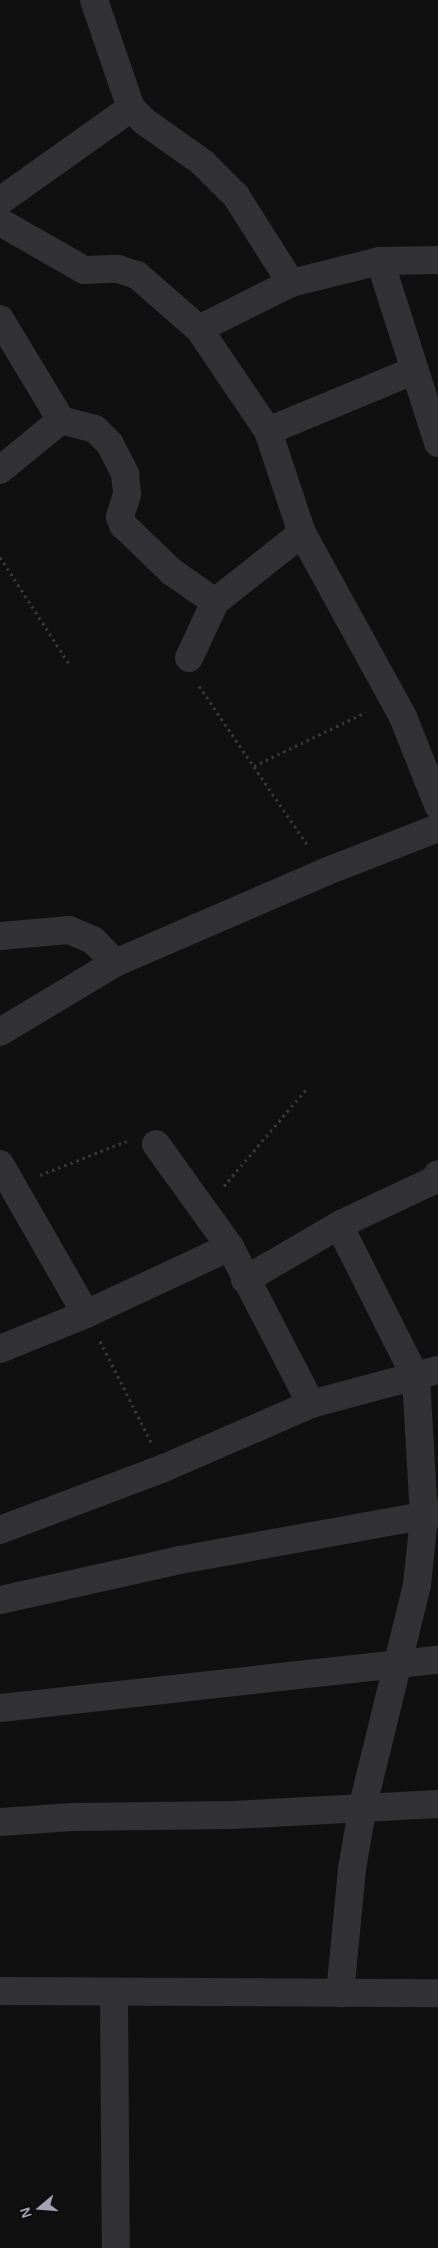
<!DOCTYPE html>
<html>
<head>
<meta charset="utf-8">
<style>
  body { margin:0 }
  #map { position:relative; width:438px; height:2248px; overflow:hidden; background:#101011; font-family:Arial,sans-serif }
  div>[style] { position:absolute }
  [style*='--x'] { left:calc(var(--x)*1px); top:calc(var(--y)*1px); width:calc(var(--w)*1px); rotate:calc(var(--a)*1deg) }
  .path>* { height:3px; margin-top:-1.5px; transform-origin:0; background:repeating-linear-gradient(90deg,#37373d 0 2.5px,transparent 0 6.5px) }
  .street>* { height:28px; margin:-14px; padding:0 14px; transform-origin:14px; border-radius:14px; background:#313136 }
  span { translate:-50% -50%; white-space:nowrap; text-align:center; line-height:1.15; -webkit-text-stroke:4px #0b0b0c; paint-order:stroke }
  .north { position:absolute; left:15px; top:2183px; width:50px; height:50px; -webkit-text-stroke:4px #0b0b0c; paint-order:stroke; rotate:252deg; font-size:14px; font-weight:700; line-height:20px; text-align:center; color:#a1a3b2 }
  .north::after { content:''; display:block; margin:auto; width:18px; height:22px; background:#a1a3b2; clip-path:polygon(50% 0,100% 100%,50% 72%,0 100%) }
</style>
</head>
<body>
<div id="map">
  <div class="path">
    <i style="--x:0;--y:557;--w:129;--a:57.1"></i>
    <i style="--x:199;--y:686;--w:194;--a:55.7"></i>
    <i style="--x:254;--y:766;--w:124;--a:-25.7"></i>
    <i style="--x:40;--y:1175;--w:93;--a:-21.3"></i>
    <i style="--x:224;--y:1186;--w:128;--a:-49.7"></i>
    <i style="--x:100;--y:1341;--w:113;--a:63.2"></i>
  </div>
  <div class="street">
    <i style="--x:94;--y:0;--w:114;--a:71.1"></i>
    <i style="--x:131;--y:108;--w:18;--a:45"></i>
    <i style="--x:144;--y:121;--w:72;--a:35.4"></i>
    <i style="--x:203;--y:163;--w:47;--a:45"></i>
    <i style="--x:236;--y:196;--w:103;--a:57.7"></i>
    <i style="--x:0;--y:201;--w:161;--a:-35.4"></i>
    <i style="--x:0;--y:222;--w:97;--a:29.7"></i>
    <i style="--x:84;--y:270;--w:34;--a:-2"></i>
    <i style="--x:118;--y:269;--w:20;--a:18"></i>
    <i style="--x:137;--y:275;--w:82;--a:41.1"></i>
    <i style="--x:199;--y:329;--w:123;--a:55.9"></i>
    <i style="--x:268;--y:431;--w:108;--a:71.6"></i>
    <i style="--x:302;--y:533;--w:210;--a:61.2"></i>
    <i style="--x:403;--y:717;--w:95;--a:68.3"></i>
    <i style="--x:380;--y:261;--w:191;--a:72.3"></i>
    <i style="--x:0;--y:319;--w:118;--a:58.9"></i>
    <i style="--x:199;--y:329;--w:103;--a:-26.6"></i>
    <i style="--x:291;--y:283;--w:92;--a:-13.9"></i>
    <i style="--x:380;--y:261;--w:58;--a:-1"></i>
    <i style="--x:268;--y:431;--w:157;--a:-22.5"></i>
    <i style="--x:0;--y:470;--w:79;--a:-39.3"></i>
    <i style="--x:61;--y:420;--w:35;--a:15"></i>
    <i style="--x:95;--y:429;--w:21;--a:45"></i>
    <i style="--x:110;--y:444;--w:34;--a:63"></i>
    <i style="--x:125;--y:474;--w:20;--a:84"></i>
    <i style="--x:127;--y:494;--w:24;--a:107"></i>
    <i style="--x:120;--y:517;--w:9;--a:69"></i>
    <i style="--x:123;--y:525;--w:68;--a:43.8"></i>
    <i style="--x:172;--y:572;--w:52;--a:34.9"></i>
    <i style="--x:189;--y:658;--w:62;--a:-65.1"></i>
    <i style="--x:215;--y:602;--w:111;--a:-38.4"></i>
    <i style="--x:0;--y:936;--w:69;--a:-5"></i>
    <i style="--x:69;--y:930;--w:26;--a:23"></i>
    <i style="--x:93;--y:940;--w:32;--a:46"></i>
    <i style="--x:0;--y:1032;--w:134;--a:-31"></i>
    <i style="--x:115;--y:963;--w:229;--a:-23.4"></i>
    <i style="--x:325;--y:872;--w:121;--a:-21.3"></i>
    <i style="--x:156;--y:1144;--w:127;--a:54.3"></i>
    <i style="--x:230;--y:1247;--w:177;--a:62.7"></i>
    <i style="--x:0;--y:1164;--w:173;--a:60.2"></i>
    <i style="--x:339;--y:1225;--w:171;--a:63.3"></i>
    <i style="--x:416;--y:1378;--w:139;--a:86.7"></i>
    <i style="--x:424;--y:1517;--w:68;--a:95.9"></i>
    <i style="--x:417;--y:1585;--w:227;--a:103.8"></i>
    <i style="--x:363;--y:1805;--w:65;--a:99.8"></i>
    <i style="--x:352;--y:1869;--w:125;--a:95.5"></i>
    <i style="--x:245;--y:1280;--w:109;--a:-30.3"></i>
    <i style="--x:339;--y:1225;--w:105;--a:-25.3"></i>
    <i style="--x:434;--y:1180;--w:7;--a:-56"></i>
    <i style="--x:0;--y:1349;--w:93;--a:-22.1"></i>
    <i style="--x:86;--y:1314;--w:159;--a:-25"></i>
    <i style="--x:0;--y:1530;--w:175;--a:-20.7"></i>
    <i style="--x:164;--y:1468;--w:160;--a:-23.5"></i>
    <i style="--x:311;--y:1404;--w:131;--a:-15"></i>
    <i style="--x:0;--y:1600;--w:184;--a:-12.5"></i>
    <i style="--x:180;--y:1560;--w:262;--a:-10.3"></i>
    <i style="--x:0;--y:1708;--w:441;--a:-6.3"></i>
    <i style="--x:0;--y:1822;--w:73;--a:-3.9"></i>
    <i style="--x:73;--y:1817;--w:160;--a:-0.7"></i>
    <i style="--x:233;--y:1815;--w:205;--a:-3.1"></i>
    <i style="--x:0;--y:1991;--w:438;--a:0.3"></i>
    <i style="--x:114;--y:1992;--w:256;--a:89.6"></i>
  </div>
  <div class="north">N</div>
</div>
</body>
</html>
